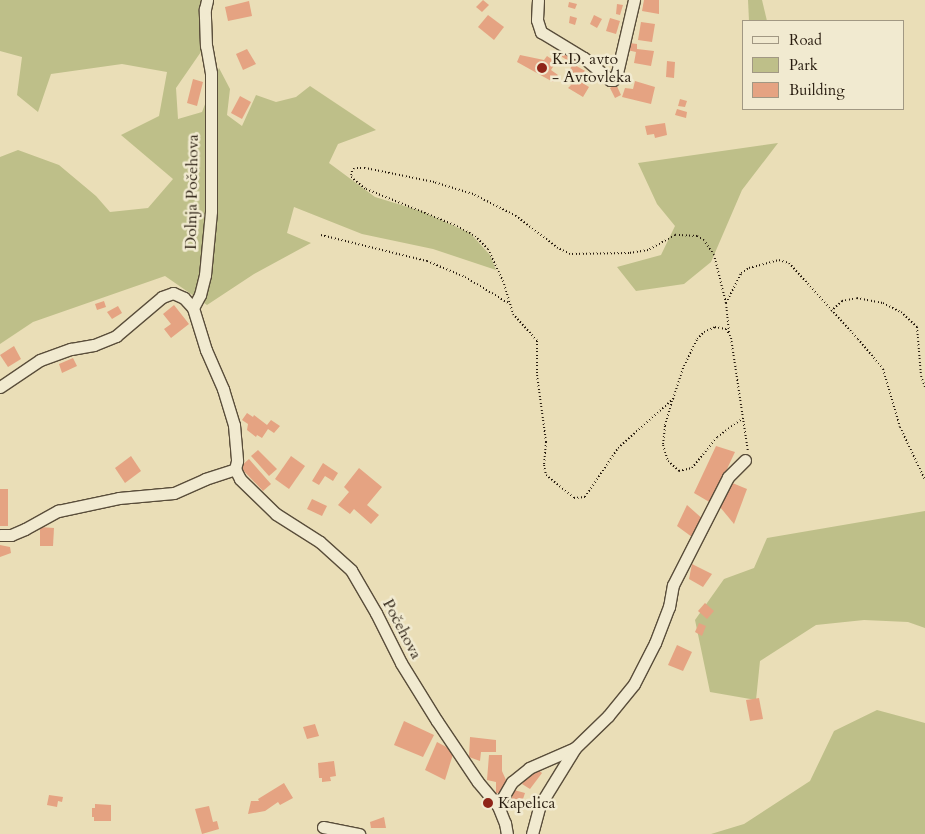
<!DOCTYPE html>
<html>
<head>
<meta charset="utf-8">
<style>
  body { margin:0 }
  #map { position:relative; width:925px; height:834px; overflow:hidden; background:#eadeb7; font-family:Cardo,serif }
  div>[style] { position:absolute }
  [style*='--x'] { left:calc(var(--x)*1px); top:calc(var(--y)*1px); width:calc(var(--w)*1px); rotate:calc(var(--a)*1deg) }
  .green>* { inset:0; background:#bebf89 }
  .building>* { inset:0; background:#e5a382 }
  .path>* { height:2px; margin-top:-1px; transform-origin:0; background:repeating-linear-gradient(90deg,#291d10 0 1px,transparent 0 3.5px) }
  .roads { filter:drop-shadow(1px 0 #594d3a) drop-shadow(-1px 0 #594d3a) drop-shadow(0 1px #594d3a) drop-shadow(0 -1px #594d3a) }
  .street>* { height:11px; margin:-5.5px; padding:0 5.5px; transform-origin:5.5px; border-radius:5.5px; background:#f1ead0 }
  .dots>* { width:14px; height:14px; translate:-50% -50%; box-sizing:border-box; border:2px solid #f1ead0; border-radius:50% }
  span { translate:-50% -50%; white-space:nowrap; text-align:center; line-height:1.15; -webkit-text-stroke:5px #f1ead0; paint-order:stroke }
  .poi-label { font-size:16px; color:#291d10 }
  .left { translate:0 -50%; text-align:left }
  .street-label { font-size:16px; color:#291d10 }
  .legend { position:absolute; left:742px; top:20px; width:162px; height:90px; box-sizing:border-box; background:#f1ead0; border:1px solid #a19883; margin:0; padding:6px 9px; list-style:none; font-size:15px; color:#291d10 }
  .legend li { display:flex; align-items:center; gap:10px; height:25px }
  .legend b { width:25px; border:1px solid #a19883 }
</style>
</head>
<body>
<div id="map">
  <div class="green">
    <i style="clip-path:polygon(0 0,205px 0,205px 46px,176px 88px,178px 119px,202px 112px,219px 68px,230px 89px,227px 115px,242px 126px,256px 95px,276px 102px,296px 97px,310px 86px,376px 130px,338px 144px,329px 163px,375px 197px,421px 211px,470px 233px,490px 255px,496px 270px,433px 249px,362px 234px,294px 207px,287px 233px,311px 243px,254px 274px,207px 305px,165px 276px,33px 322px,0 344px,0 157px,18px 150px,59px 165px,96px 196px,110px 212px,148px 208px,173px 179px,121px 135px,159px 116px,167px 72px,122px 64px,51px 74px,38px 112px,17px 95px,22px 57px,0 51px)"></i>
    <i style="clip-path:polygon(748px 0,762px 0,767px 21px,749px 21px)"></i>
    <i style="clip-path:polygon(778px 143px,742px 190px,711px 262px,684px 284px,636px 291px,617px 267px,661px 255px,675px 226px,657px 204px,638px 163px)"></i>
    <i style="clip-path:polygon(925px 511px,925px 628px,908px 622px,864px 620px,816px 625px,760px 661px,756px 700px,710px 692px,695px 620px,724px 579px,754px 568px,767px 538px)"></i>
    <i style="clip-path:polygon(877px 710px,925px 723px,925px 834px,711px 834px,744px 824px,810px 781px,834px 731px)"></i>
  </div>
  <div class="building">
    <i style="clip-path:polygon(483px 0,489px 5px,482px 12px,476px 7px)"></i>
    <i style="clip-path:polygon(644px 0,659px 0,659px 14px,642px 11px)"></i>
    <i style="clip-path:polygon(249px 1px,252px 16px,228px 21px,225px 7px)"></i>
    <i style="clip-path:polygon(569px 2px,577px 4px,575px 9px,568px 7px)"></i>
    <i style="clip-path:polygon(617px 4px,623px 5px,620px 15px,616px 14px)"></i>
    <i style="clip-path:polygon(488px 15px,504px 27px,494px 40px,478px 27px)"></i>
    <i style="clip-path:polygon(594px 15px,602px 19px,597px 28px,590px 24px)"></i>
    <i style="clip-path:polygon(570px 16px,577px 18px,575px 25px,569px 23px)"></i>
    <i style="clip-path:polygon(610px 18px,620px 21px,616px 34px,606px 31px)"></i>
    <i style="clip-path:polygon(641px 22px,655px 24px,652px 42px,638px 40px)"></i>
    <i style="clip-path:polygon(629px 43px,637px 44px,637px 49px,654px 51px,651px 66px,634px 63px,636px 52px,627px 50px)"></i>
    <i style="clip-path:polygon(247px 49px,256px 64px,243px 70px,236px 54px)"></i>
    <i style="clip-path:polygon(564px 52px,578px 60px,575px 65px,559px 55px)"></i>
    <i style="clip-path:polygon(520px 55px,544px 60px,547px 56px,556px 62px,551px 70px,558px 75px,553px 82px,517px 62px)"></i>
    <i style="clip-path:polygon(667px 61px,675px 62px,674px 78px,666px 77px)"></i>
    <i style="clip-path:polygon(573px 64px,587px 72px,581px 82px,589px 87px,583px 97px,568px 88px,571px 85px,563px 80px)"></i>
    <i style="clip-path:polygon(193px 79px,203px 82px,197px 106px,187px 103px)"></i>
    <i style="clip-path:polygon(635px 81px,655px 87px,651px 104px,622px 97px,625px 88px,633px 89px)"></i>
    <i style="clip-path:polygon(616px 84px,621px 95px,615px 98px,610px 88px)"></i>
    <i style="clip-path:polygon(240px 96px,251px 102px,242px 119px,231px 113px)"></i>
    <i style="clip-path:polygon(680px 99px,687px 101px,685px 107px,678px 106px)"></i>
    <i style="clip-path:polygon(677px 109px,687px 112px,686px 118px,675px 115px)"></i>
    <i style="clip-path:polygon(665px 123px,667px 135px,655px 138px,654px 134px,647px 135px,645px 126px)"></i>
    <i style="clip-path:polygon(104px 301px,106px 307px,97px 310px,95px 304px)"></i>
    <i style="clip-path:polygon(174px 305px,189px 324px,171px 338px,164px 329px,171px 324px,163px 314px)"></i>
    <i style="clip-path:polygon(118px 306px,122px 313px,112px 319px,107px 312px)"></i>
    <i style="clip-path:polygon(14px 346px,21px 359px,8px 367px,0 355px)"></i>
    <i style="clip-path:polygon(73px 358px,77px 366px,62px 373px,59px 364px)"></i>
    <i style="clip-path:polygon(247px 413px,253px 417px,254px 415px,267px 425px,271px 420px,280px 426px,274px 433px,268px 429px,262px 438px,257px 435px,256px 437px,247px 430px,248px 424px,242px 420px)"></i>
    <i style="clip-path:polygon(716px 446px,735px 452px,711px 503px,694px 493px)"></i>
    <i style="clip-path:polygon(258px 450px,277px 469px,269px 476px,251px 456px)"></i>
    <i style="clip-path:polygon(131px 456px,141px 471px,125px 483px,115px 468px)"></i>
    <i style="clip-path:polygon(291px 456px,305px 466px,289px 489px,275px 479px)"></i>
    <i style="clip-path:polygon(249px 459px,271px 484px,263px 491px,240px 467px)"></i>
    <i style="clip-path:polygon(323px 463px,338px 473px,333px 481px,325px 476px,319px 485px,312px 481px)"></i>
    <i style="clip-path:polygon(359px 468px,382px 487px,367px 505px,379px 515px,371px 524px,354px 509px,350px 514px,338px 505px,349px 492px,344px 487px)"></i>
    <i style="clip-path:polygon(730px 482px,747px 489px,734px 524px,720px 507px)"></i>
    <i style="clip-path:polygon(0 489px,8px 489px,8px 526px,0 526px)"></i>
    <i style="clip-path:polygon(312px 499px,327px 506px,322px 516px,307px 509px)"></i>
    <i style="clip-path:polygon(687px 505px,705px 521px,692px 537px,677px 526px)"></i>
    <i style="clip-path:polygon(40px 527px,54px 528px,53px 546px,40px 546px)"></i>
    <i style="clip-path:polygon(0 545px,10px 547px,11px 553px,0 557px)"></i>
    <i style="clip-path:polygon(692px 564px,712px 574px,703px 587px,689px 579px)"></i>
    <i style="clip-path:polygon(705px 603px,714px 611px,707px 619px,698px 611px)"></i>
    <i style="clip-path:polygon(699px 623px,706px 626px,702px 636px,695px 632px)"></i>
    <i style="clip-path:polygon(677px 645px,692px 652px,683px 671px,668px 665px)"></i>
    <i style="clip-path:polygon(759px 698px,763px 719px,750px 721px,746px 700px)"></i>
    <i style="clip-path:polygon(404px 721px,434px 735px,423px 757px,394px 745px)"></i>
    <i style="clip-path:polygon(315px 724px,319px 736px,307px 739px,303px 727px)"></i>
    <i style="clip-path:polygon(470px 737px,496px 740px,496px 752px,481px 752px,480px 761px,469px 757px)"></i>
    <i style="clip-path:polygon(437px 742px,454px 751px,445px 780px,425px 770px)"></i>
    <i style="clip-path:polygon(489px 755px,502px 755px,502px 771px,506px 780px,504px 794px,496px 793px,496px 782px,487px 780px)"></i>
    <i style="clip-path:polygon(334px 761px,336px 776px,330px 777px,331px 781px,322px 782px,322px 778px,319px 778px,318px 763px)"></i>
    <i style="clip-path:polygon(535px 767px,542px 773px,530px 789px,522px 784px)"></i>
    <i style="clip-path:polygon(284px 783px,293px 798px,280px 805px,278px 802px,265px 811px,248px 814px,251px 801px,259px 801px,258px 799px)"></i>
    <i style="clip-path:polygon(514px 790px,525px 793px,519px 811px,509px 808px)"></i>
    <i style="clip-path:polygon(49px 795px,63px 797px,62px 802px,58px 801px,57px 807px,47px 805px)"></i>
    <i style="clip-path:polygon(95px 804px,111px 805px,111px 821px,94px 821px,94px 817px,92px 817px,92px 808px,95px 808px)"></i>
    <i style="clip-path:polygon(209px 806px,213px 822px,217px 821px,219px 829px,202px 834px,195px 809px)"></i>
    <i style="clip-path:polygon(384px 817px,386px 828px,371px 828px,370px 822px)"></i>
  </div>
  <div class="path">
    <i style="--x:321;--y:235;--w:109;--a:13.8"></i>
    <i style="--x:427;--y:261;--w:41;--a:22.8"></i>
    <i style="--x:465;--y:277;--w:52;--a:31"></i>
    <i style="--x:726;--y:303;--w:49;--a:-104"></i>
    <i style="--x:714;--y:255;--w:18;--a:-124"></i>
    <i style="--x:704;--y:240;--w:8;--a:-150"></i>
    <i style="--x:697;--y:236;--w:22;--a:-177"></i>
    <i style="--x:675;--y:235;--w:31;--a:151"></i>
    <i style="--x:648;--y:250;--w:19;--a:171"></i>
    <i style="--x:629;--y:253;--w:59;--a:179"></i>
    <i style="--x:570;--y:254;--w:13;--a:-153"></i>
    <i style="--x:558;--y:248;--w:53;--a:-142.7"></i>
    <i style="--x:516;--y:216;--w:48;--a:-152.9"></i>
    <i style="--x:473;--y:194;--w:41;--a:-162.9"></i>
    <i style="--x:434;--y:182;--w:70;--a:-168.5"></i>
    <i style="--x:365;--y:168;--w:11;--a:180"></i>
    <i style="--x:354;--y:168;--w:4;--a:124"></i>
    <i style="--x:352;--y:171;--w:6;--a:99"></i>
    <i style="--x:351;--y:177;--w:19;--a:39"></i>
    <i style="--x:366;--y:189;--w:98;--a:22.1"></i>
    <i style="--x:457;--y:226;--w:21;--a:29"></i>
    <i style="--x:475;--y:236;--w:18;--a:45"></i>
    <i style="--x:488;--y:249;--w:38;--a:65"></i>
    <i style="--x:504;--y:284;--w:31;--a:73"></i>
    <i style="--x:513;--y:314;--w:36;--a:48"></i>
    <i style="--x:537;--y:341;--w:34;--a:90"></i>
    <i style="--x:537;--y:375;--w:68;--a:82.3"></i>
    <i style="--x:546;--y:442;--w:23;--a:95"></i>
    <i style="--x:544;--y:465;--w:10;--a:79"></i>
    <i style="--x:546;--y:475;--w:36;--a:39"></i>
    <i style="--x:574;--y:498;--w:11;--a:-5"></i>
    <i style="--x:585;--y:497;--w:59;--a:-56"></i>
    <i style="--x:618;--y:448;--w:74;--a:-41.7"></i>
    <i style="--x:673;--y:399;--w:35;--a:-72"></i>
    <i style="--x:684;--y:366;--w:30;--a:-64"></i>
    <i style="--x:697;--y:339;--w:10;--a:-45"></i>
    <i style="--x:704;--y:332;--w:12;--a:-24"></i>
    <i style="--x:715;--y:327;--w:11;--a:10"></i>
    <i style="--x:726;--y:329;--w:10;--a:61"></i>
    <i style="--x:731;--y:338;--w:115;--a:81.5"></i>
    <i style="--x:831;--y:311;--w:15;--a:-42"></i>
    <i style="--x:842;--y:301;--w:15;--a:-11"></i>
    <i style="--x:857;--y:298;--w:26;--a:11"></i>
    <i style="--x:883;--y:303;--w:20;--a:27"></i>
    <i style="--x:901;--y:312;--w:22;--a:43"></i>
    <i style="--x:917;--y:327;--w:49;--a:85.3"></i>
    <i style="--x:921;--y:376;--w:12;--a:70"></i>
    <i style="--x:729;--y:332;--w:29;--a:-96"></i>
    <i style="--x:726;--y:303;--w:34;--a:-63"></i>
    <i style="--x:741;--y:273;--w:9;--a:-32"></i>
    <i style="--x:749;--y:268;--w:31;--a:-15"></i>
    <i style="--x:779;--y:260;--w:10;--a:17"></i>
    <i style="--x:789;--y:263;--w:103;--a:47.8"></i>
    <i style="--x:858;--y:339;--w:39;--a:50"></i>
    <i style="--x:883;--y:369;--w:60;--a:73.7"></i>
    <i style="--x:900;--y:427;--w:59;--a:64.7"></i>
    <i style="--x:672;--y:401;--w:26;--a:106"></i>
    <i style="--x:665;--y:426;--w:19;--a:96"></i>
    <i style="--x:663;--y:445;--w:17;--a:73"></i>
    <i style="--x:668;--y:461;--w:15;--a:42"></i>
    <i style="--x:679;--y:471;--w:13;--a:-13"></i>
    <i style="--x:692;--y:468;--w:40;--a:-51"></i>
    <i style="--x:717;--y:437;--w:32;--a:-36"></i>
  </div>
  <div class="roads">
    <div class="street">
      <i style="--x:538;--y:0;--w:20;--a:93"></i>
      <i style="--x:537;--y:20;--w:13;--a:72"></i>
      <i style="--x:541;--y:32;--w:50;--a:31.2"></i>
      <i style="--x:584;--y:58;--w:34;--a:40"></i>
      <i style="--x:610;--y:80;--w:3;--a:0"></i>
      <i style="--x:613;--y:80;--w:8;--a:-60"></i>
      <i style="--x:617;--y:73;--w:75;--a:-76.9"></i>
      <i style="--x:193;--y:308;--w:15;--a:-62"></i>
      <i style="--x:200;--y:295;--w:21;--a:-76"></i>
      <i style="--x:205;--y:275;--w:64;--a:-84.6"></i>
      <i style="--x:211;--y:211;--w:138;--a:-90"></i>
      <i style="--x:211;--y:73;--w:27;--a:-100"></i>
      <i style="--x:206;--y:46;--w:37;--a:-92"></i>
      <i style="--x:205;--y:9;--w:9;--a:-77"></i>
      <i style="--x:0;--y:387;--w:48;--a:-34"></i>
      <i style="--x:40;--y:360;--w:33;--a:-20"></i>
      <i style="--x:71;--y:349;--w:23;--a:-10"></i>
      <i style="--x:94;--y:345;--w:24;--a:-22"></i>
      <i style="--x:116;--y:336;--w:60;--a:-40.3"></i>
      <i style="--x:162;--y:297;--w:12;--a:-20"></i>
      <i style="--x:173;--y:293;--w:12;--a:24"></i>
      <i style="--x:184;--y:298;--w:13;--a:48"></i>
      <i style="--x:193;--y:308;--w:44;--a:72.8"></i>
      <i style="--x:206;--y:350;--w:43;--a:66.4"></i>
      <i style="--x:223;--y:389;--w:38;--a:73"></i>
      <i style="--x:234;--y:425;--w:36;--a:85"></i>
      <i style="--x:237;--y:461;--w:8;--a:104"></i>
      <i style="--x:235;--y:469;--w:11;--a:63"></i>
      <i style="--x:240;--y:479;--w:50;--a:44.2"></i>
      <i style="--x:276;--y:514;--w:52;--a:32.5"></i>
      <i style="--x:320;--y:542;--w:42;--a:42.1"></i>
      <i style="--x:351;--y:570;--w:50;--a:59.8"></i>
      <i style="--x:376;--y:613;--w:56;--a:63.4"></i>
      <i style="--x:401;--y:663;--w:68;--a:58.2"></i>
      <i style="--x:437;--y:721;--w:73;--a:56.1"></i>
      <i style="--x:478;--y:782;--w:31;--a:50"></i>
      <i style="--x:498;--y:806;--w:18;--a:68"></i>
      <i style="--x:505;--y:823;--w:11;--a:80"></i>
      <i style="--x:0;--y:535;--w:11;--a:0"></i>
      <i style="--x:11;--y:535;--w:15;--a:-23"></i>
      <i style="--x:25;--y:529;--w:38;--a:-29"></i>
      <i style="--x:58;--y:511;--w:62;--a:-12"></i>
      <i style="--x:119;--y:498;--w:55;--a:-5.2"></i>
      <i style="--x:174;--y:493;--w:34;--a:-24"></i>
      <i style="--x:205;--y:479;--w:32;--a:-18"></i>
      <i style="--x:498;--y:806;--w:28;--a:-60"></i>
      <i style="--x:512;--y:782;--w:22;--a:-39"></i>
      <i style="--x:529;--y:768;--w:50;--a:-23.5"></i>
      <i style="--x:575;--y:748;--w:46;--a:-44.1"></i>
      <i style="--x:608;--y:716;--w:41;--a:-50.9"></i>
      <i style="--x:634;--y:684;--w:46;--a:-62.9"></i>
      <i style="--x:655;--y:643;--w:39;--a:-69"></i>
      <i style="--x:669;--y:607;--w:22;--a:-80"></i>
      <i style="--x:673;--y:585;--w:121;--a:-63"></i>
      <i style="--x:728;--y:477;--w:24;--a:-45"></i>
      <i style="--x:323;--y:827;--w:37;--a:11"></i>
      <i style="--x:532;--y:834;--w:30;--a:-75"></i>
      <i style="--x:540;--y:805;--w:67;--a:-58.4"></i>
    </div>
  </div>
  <div class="dots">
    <i style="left:542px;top:68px;background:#8f2418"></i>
    <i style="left:488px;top:803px;background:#8f2418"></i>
  </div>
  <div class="poi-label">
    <span class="left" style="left:552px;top:68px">K.D. avto<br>- Avtovleka</span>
    <span class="left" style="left:498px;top:803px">Kapelica</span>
  </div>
  <div class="street-label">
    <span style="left:192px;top:192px;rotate:-89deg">Dolnja Počehova</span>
    <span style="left:402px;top:629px;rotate:62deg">Počehova</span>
  </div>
  <ul class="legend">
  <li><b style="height:6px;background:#f1ead0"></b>Road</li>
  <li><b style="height:14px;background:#bebf89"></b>Park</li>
  <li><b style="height:14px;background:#e5a382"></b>Building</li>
  </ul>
</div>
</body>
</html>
